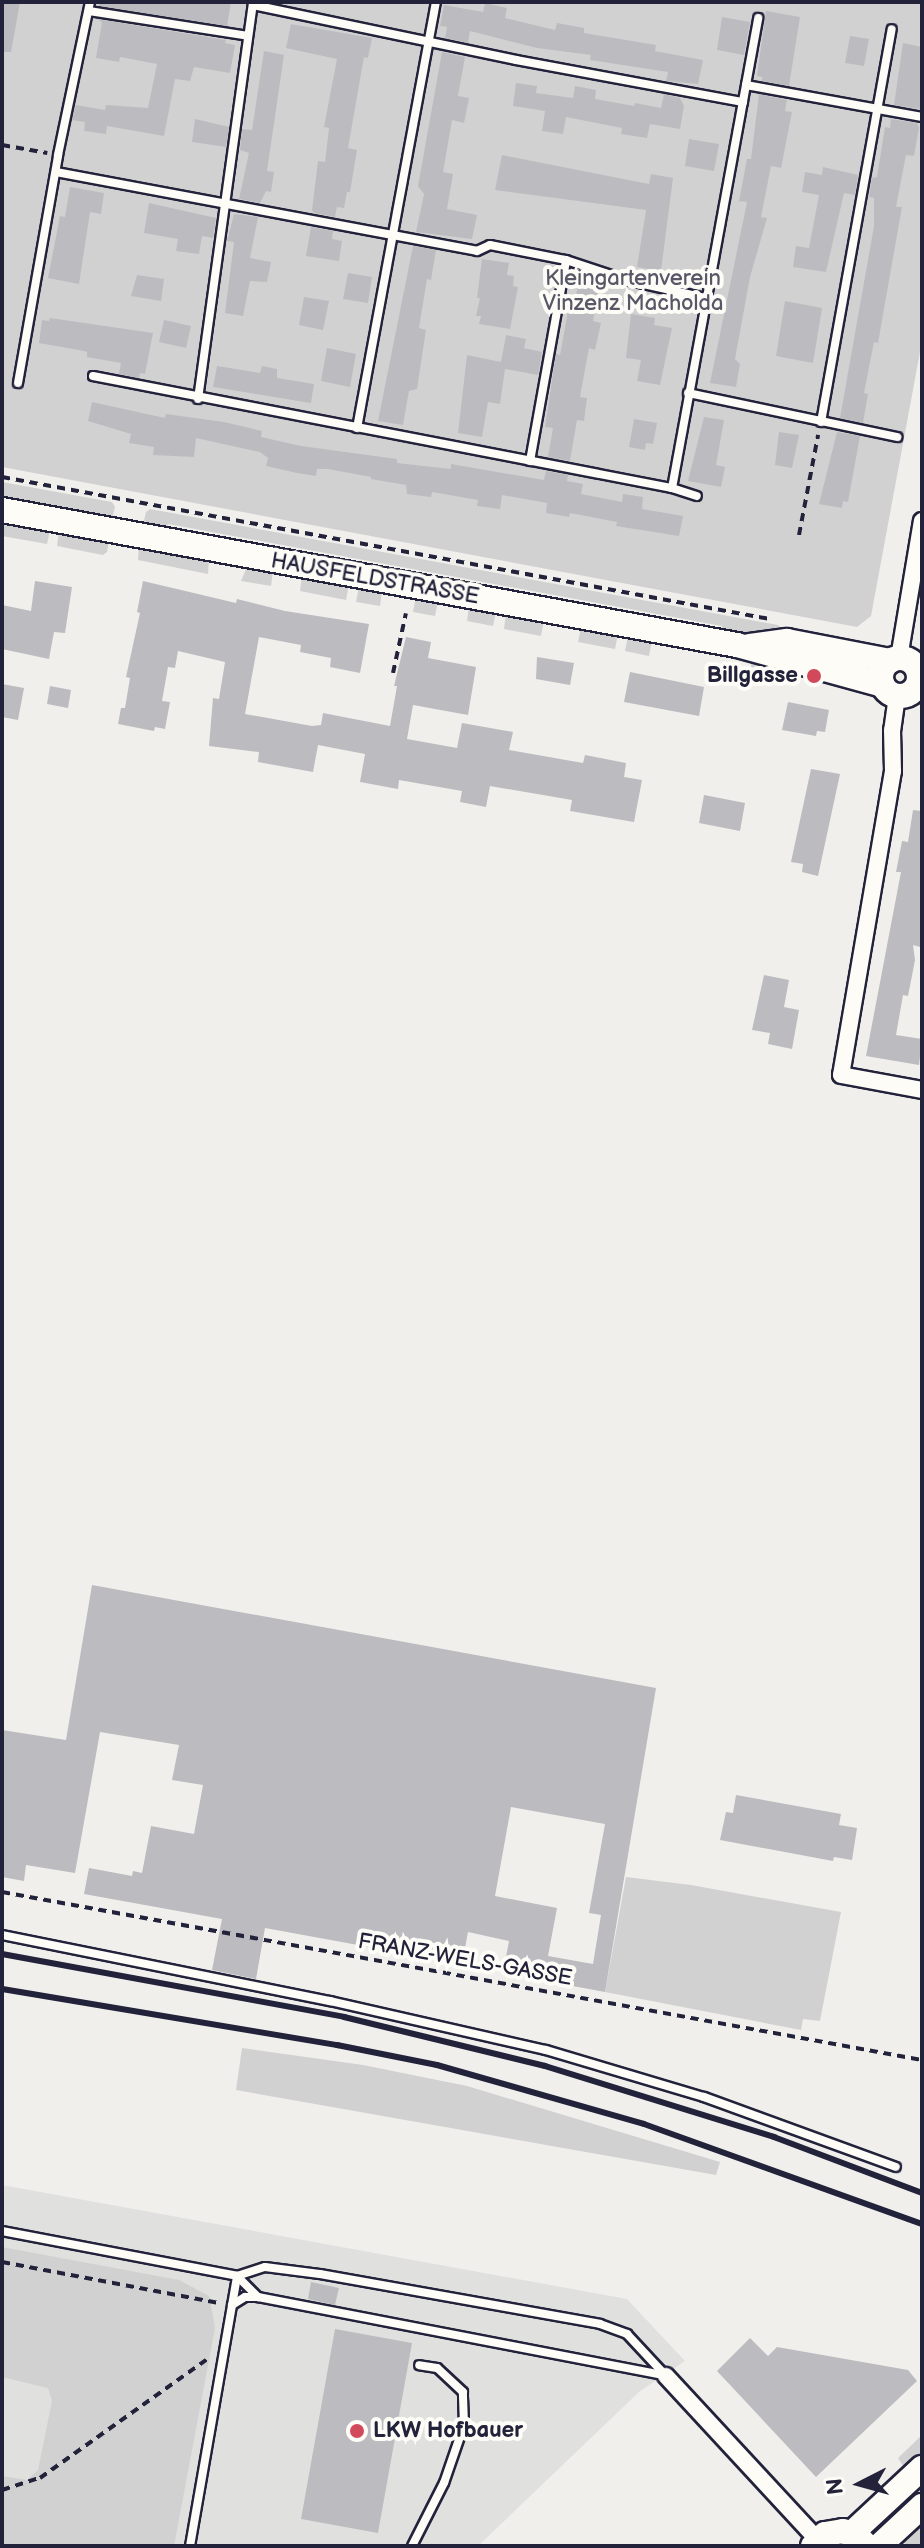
<!DOCTYPE html>
<html>
<head>
<meta charset="utf-8">
<style>
  body { margin:0 }
  #map { position:relative; width:924px; height:2548px; overflow:hidden; background:#f0efec; font-family:"Balsamiq Sans",sans-serif }
  div>[style] { position:absolute }
  [style*='--x'] { left:calc(var(--x)*1px); top:calc(var(--y)*1px); width:calc(var(--w)*1px); rotate:calc(var(--a)*1deg) }
  .built>* { inset:0; background:#e0e0df }
  .green>* { inset:0; background:#d2d1d1 }
  .building>* { inset:0; background:#bcbcc0 }
  .path>* { height:4px; margin-top:-2px; transform-origin:0; background:repeating-linear-gradient(90deg,#22223b 0 8px,transparent 0 14px) }
  .roads { filter:drop-shadow(2px 0 #22223b) drop-shadow(-2px 0 #22223b) drop-shadow(0 2px #22223b) drop-shadow(0 -2px #22223b) }
  .lane>* { height:8px; margin:-4px; padding:0 4px; transform-origin:4px; border-radius:4px; background:#fdfcf7 }
  .street>* { height:16px; margin:-8px; padding:0 8px; transform-origin:8px; border-radius:8px; background:#fdfcf7 }
  .secondary>* { height:24px; margin:-12px; padding:0 12px; transform-origin:12px; border-radius:12px; background:#fdfcf7 }
  .secondary>.ring { margin:-12px; padding:0; box-sizing:content-box; background:none; border:24px solid #fdfcf7; border-radius:50% }
  .rail>* { height:6px; margin:-3px; padding:0 3px; transform-origin:3px; border-radius:3px; background:#22223b }
  .dots>* { width:22px; height:22px; translate:-50% -50%; box-sizing:border-box; border:4px solid #fdfcf7; border-radius:50% }
  span { translate:-50% -50%; white-space:nowrap; text-align:center; line-height:1.15; -webkit-text-stroke:8px #fdfcf7; paint-order:stroke }
  .park-label { font-size:22px; color:#575768 }
  .street-label { font-size:22px; color:#22223b }
  .poi-label { font-size:22px; color:#22223b; font-weight:700 }
  .right { translate:-100% -50%; text-align:right }
  .left { translate:0 -50%; text-align:left }
  .frame { position:absolute; inset:0; border:4px solid #22223b; pointer-events:none }
  .north { position:absolute; left:820px; top:2444px; width:80px; height:80px; -webkit-text-stroke:6px #fdfcf7; paint-order:stroke; rotate:264deg; font-size:22px; font-weight:700; line-height:32px; text-align:center; color:#22223b }
  .north::after { content:''; display:block; margin:auto; width:28px; height:36px; background:#22223b; clip-path:polygon(50% 0,100% 100%,50% 72%,0 100%) }
</style>
</head>
<body>
<div id="map">
  <div class="built">
    <i style="clip-path:polygon(2px 2185px,627px 2299px,685px 2361px,639px 2392px,478px 2546px,2px 2546px)"></i>
  </div>
  <div class="green">
    <i style="clip-path:polygon(2px 2px,922px 2px,922px 341px,871px 616px,857px 627px,2px 467px)"></i>
    <i style="clip-path:polygon(2px 482px,112px 502px,115px 507px,112px 519px,2px 496px)"></i>
    <i style="clip-path:polygon(150px 509px,778px 625px,781px 629px,780px 632px,733px 635px,721px 631px,722px 626px,168px 524px,166px 529px,143px 525px,146px 512px)"></i>
    <i style="clip-path:polygon(2px 522px,50px 530px,47px 544px,2px 536px)"></i>
    <i style="clip-path:polygon(59px 531px,109px 541px,107px 552px,103px 555px,57px 546px)"></i>
    <i style="clip-path:polygon(139px 546px,209px 559px,208px 574px,138px 560px)"></i>
    <i style="clip-path:polygon(247px 567px,273px 571px,271px 586px,241px 581px)"></i>
    <i style="clip-path:polygon(302px 576px,349px 584px,346px 600px,300px 591px)"></i>
    <i style="clip-path:polygon(359px 586px,382px 591px,380px 606px,356px 602px)"></i>
    <i style="clip-path:polygon(416px 597px,438px 601px,435px 616px,413px 612px)"></i>
    <i style="clip-path:polygon(469px 606px,496px 612px,493px 626px,467px 621px)"></i>
    <i style="clip-path:polygon(506px 613px,544px 620px,541px 636px,504px 629px)"></i>
    <i style="clip-path:polygon(581px 627px,618px 634px,615px 649px,578px 642px)"></i>
    <i style="clip-path:polygon(628px 636px,652px 641px,649px 656px,625px 651px)"></i>
    <i style="clip-path:polygon(752px 659px,774px 663px,771px 677px,750px 674px)"></i>
    <i style="clip-path:polygon(626px 1877px,691px 1885px,841px 1912px,820px 2021px,803px 2019px,801px 2030px,605px 1992px)"></i>
    <i style="clip-path:polygon(242px 2048px,363px 2065px,467px 2086px,720px 2162px,716px 2175px,236px 2090px)"></i>
    <i style="clip-path:polygon(2px 2247px,179px 2280px,209px 2296px,215px 2328px,174px 2546px,2px 2546px,2px 2476px,27px 2480px,38px 2470px,52px 2401px,48px 2388px,2px 2377px)"></i>
    <i style="clip-path:polygon(922px 2435px,922px 2457px,907px 2472px,898px 2458px)"></i>
    <i style="clip-path:polygon(922px 2515px,922px 2542px,918px 2546px,907px 2546px,898px 2536px)"></i>
  </div>
  <div class="building">
    <i style="clip-path:polygon(2px 2px,20px 2px,11px 52px,2px 52px)"></i>
    <i style="clip-path:polygon(100px 2px,231px 2px,227px 26px,99px 6px)"></i>
    <i style="clip-path:polygon(485px 3px,507px 8px,505px 18px,555px 30px,557px 23px,584px 28px,584px 33px,656px 45px,655px 51px,703px 60px,698px 84px,666px 81px,668px 72px,590px 60px,591px 55px,537px 48px,470px 31px,468px 43px,445px 38px,447px 27px,440px 26px,444px 5px,483px 12px)"></i>
    <i style="clip-path:polygon(766px 11px,800px 17px,789px 86px,762px 81px,762px 77px,757px 76px)"></i>
    <i style="clip-path:polygon(722px 17px,750px 22px,744px 55px,717px 50px)"></i>
    <i style="clip-path:polygon(97px 19px,226px 40px,225px 43px,235px 45px,230px 73px,194px 67px,190px 81px,175px 79px,164px 136px,107px 126px,106px 134px,84px 131px,85px 122px,72px 120px,76px 105px,105px 110px,106px 105px,148px 108px,157px 64px,120px 57px,119px 62px,96px 58px,102px 22px)"></i>
    <i style="clip-path:polygon(291px 24px,372px 38px,368px 58px,364px 57px,348px 148px,357px 150px,350px 192px,347px 192px,344px 208px,337px 207px,335px 217px,314px 213px,312px 210px,318px 161px,325px 162px,329px 128px,324px 127px,337px 59px,286px 48px)"></i>
    <i style="clip-path:polygon(850px 36px,869px 39px,864px 66px,845px 63px)"></i>
    <i style="clip-path:polygon(903px 43px,922px 47px,920px 109px,894px 105px)"></i>
    <i style="clip-path:polygon(264px 51px,284px 55px,267px 171px,274px 172px,271px 192px,266px 191px,260px 203px,239px 199px,249px 153px,240px 150px,242px 129px,252px 130px)"></i>
    <i style="clip-path:polygon(442px 52px,465px 57px,458px 96px,469px 98px,464px 123px,452px 120px,443px 172px,453px 174px,447px 209px,477px 215px,472px 239px,416px 232px,424px 194px,418px 186px)"></i>
    <i style="clip-path:polygon(516px 83px,537px 86px,536px 93px,573px 98px,575px 86px,596px 90px,595px 99px,634px 106px,635px 103px,661px 108px,664px 94px,680px 98px,684px 106px,680px 129px,650px 124px,647px 138px,621px 134px,622px 128px,566px 117px,563px 134px,542px 131px,545px 111px,513px 106px)"></i>
    <i style="clip-path:polygon(759px 94px,787px 100px,785px 111px,792px 112px,781px 168px,771px 166px,761px 217px,767px 218px,750px 277px,735px 359px,740px 364px,736px 387px,710px 383px,747px 202px,739px 201px,747px 159px,751px 159px)"></i>
    <i style="clip-path:polygon(195px 119px,229px 127px,226px 147px,192px 142px)"></i>
    <i style="clip-path:polygon(891px 119px,917px 123px,919px 128px,914px 156px,906px 155px,896px 207px,902px 207px,878px 343px,874px 342px,864px 393px,868px 394px,863px 423px,840px 418px,874px 226px,874px 198px,869px 197px,872px 178px,877px 177px,885px 127px,890px 128px)"></i>
    <i style="clip-path:polygon(689px 139px,719px 144px,714px 171px,685px 166px)"></i>
    <i style="clip-path:polygon(502px 155px,649px 184px,651px 174px,673px 178px,661px 271px,637px 267px,646px 210px,495px 190px)"></i>
    <i style="clip-path:polygon(823px 167px,858px 175px,855px 195px,844px 193px,826px 272px,793px 267px,796px 246px,809px 248px,819px 195px,802px 192px,805px 172px,822px 175px)"></i>
    <i style="clip-path:polygon(70px 187px,104px 193px,101px 214px,90px 212px,79px 284px,48px 278px,60px 216px,65px 217px)"></i>
    <i style="clip-path:polygon(149px 203px,216px 218px,213px 238px,202px 236px,199px 254px,176px 251px,178px 239px,144px 233px)"></i>
    <i style="clip-path:polygon(234px 214px,258px 217px,250px 258px,271px 262px,267px 282px,250px 281px,243px 316px,225px 313px,234px 242px,227px 241px)"></i>
    <i style="clip-path:polygon(311px 227px,333px 231px,332px 239px,342px 241px,339px 261px,306px 256px)"></i>
    <i style="clip-path:polygon(413px 246px,436px 250px,431px 280px,427px 279px,419px 328px,426px 330px,417px 389px,409px 391px,403px 425px,378px 421px)"></i>
    <i style="clip-path:polygon(482px 259px,509px 263px,507px 275px,514px 276px,513px 286px,518px 287px,510px 329px,479px 324px,481px 316px,476px 316px,480px 298px,477px 298px)"></i>
    <i style="clip-path:polygon(348px 273px,372px 277px,368px 303px,343px 299px)"></i>
    <i style="clip-path:polygon(137px 275px,164px 279px,161px 301px,131px 296px)"></i>
    <i style="clip-path:polygon(578px 283px,599px 287px,593px 321px,601px 323px,595px 350px,589px 348px,580px 397px,587px 398px,584px 421px,577px 420px,570px 461px,548px 457px,553px 428px,545px 427px,556px 354px,560px 355px,568px 311px,564px 310px,567px 295px,576px 297px)"></i>
    <i style="clip-path:polygon(304px 297px,329px 301px,323px 330px,299px 325px)"></i>
    <i style="clip-path:polygon(785px 301px,822px 308px,813px 363px,776px 356px)"></i>
    <i style="clip-path:polygon(631px 314px,655px 318px,654px 325px,672px 328px,660px 385px,637px 381px,641px 360px,626px 358px)"></i>
    <i style="clip-path:polygon(50px 318px,153px 333px,145px 374px,140px 373px,139px 378px,119px 374px,121px 363px,87px 357px,87px 352px,84px 351px,39px 343px,42px 320px,49px 321px)"></i>
    <i style="clip-path:polygon(164px 320px,191px 326px,186px 348px,159px 342px)"></i>
    <i style="clip-path:polygon(506px 335px,526px 339px,524px 348px,542px 352px,538px 375px,505px 369px,500px 404px,488px 402px,482px 437px,458px 433px,467px 355px,501px 362px)"></i>
    <i style="clip-path:polygon(327px 348px,356px 354px,350px 387px,321px 381px)"></i>
    <i style="clip-path:polygon(217px 366px,260px 373px,262px 366px,277px 369px,277px 378px,314px 384px,311px 403px,213px 387px)"></i>
    <i style="clip-path:polygon(92px 402px,165px 418px,166px 414px,224px 422px,262px 431px,261px 437px,301px 446px,397px 459px,397px 463px,451px 469px,451px 464px,544px 480px,546px 471px,568px 475px,567px 481px,583px 484px,581px 494px,622px 502px,623px 494px,643px 497px,642px 509px,683px 516px,679px 536px,616px 526px,617px 522px,570px 513px,569px 517px,546px 513px,547px 503px,502px 495px,500px 509px,477px 506px,478px 500px,432px 492px,431px 497px,407px 494px,406px 485px,371px 479px,371px 477px,328px 469px,317px 469px,316px 476px,297px 473px,266px 466px,268px 458px,260px 452px,196px 438px,194px 457px,153px 455px,154px 447px,129px 443px,131px 434px,88px 421px)"></i>
    <i style="clip-path:polygon(704px 417px,724px 420px,716px 465px,725px 467px,721px 487px,688px 481px)"></i>
    <i style="clip-path:polygon(634px 419px,657px 423px,653px 444px,646px 443px,645px 450px,629px 447px)"></i>
    <i style="clip-path:polygon(779px 432px,799px 435px,792px 468px,775px 465px)"></i>
    <i style="clip-path:polygon(837px 432px,860px 436px,848px 502px,843px 501px,842px 508px,819px 504px)"></i>
    <i style="clip-path:polygon(35px 581px,72px 587px,65px 633px,54px 632px,49px 659px,2px 649px,2px 605px,31px 611px)"></i>
    <i style="clip-path:polygon(143px 581px,236px 603px,237px 599px,285px 611px,369px 624px,360px 673px,330px 667px,331px 658px,300px 652px,301px 645px,259px 637px,245px 714px,312px 726px,321px 725px,323px 713px,390px 726px,397px 686px,394px 686px,406px 637px,431px 642px,428px 658px,476px 667px,468px 715px,413px 705px,407px 739px,457px 748px,462px 723px,513px 732px,509px 750px,583px 763px,585px 755px,626px 763px,624px 777px,642px 780px,634px 822px,570px 811px,572px 800px,490px 786px,486px 807px,460px 802px,462px 791px,399px 780px,398px 789px,360px 782px,365px 754px,318px 745px,313px 772px,258px 762px,259px 752px,209px 746px,213px 698px,219px 699px,225px 662px,178px 651px,175px 668px,168px 667px,162px 701px,170px 702px,165px 729px,155px 727px,154px 731px,118px 724px,121px 708px,125px 708px,130px 678px,126px 677px,140px 613px,137px 612px)"></i>
    <i style="clip-path:polygon(537px 657px,574px 663px,570px 685px,536px 679px)"></i>
    <i style="clip-path:polygon(630px 672px,704px 687px,699px 716px,624px 702px)"></i>
    <i style="clip-path:polygon(2px 684px,24px 688px,18px 720px,2px 717px)"></i>
    <i style="clip-path:polygon(50px 686px,71px 690px,68px 708px,47px 704px)"></i>
    <i style="clip-path:polygon(788px 702px,829px 710px,825px 732px,817px 731px,816px 736px,782px 730px)"></i>
    <i style="clip-path:polygon(811px 769px,840px 774px,818px 876px,802px 872px,803px 864px,791px 862px)"></i>
    <i style="clip-path:polygon(704px 795px,745px 803px,740px 831px,699px 823px)"></i>
    <i style="clip-path:polygon(913px 810px,922px 811px,922px 936px,920px 947px,913px 945px,915px 960px,908px 996px,903px 995px,896px 1035px,922px 1039px,919px 1065px,866px 1056px,901px 872px,896px 872px,902px 841px,908px 842px)"></i>
    <i style="clip-path:polygon(764px 975px,789px 980px,784px 1007px,799px 1010px,792px 1049px,768px 1044px,770px 1033px,752px 1030px)"></i>
    <i style="clip-path:polygon(evenodd,92px 1585px,656px 1688px,605px 1992px,503px 1973px,509px 1941px,468px 1932px,462px 1964px,265px 1928px,256px 1979px,212px 1970px,222px 1919px,84px 1894px,89px 1868px,132px 1876px,133px 1871px,142px 1873px,151px 1826px,194px 1834px,203px 1785px,172px 1780px,179px 1745px,100px 1732px,75px 1873px,26px 1865px,24px 1881px,2px 1877px,2px 1730px,66px 1740px,92px 1585px,511px 1807px,605px 1824px,589px 1913px,601px 1915px,593px 1964px,548px 1956px,557px 1908px,495px 1896px,511px 1807px)"></i>
    <i style="clip-path:polygon(736px 1795px,841px 1814px,839px 1825px,857px 1828px,852px 1860px,834px 1857px,833px 1861px,720px 1840px,726px 1812px,733px 1813px)"></i>
    <i style="clip-path:polygon(311px 2282px,339px 2288px,335px 2305px,308px 2299px)"></i>
    <i style="clip-path:polygon(335px 2329px,412px 2343px,378px 2533px,301px 2519px)"></i>
    <i style="clip-path:polygon(750px 2338px,768px 2356px,777px 2347px,908px 2370px,917px 2381px,816px 2477px,717px 2371px)"></i>
  </div>
  <div class="path">
    <i style="--x:2;--y:145;--w:46;--a:10.1"></i>
    <i style="--x:2;--y:477;--w:781;--a:10.48"></i>
    <i style="--x:799;--y:535;--w:102;--a:-79.2"></i>
    <i style="--x:393;--y:673;--w:61;--a:-77.8"></i>
    <i style="--x:2;--y:1892;--w:935;--a:10.35"></i>
    <i style="--x:2;--y:2262;--w:222;--a:10.7"></i>
    <i style="--x:2;--y:2490;--w:40;--a:-18"></i>
    <i style="--x:40;--y:2478;--w:209;--a:-35.4"></i>
  </div>
  <div class="roads">
    <div class="lane">
      <i style="--x:253;--y:5;--w:269;--a:11.8"></i>
      <i style="--x:516;--y:60;--w:231;--a:10.5"></i>
      <i style="--x:89;--y:11;--w:161;--a:8.9"></i>
      <i style="--x:746;--y:85;--w:179;--a:10.3"></i>
      <i style="--x:56;--y:172;--w:428;--a:10.6"></i>
      <i style="--x:477;--y:251;--w:14;--a:-25"></i>
      <i style="--x:490;--y:245;--w:77;--a:11.2"></i>
      <i style="--x:566;--y:260;--w:63;--a:18.4"></i>
      <i style="--x:626;--y:280;--w:81;--a:12.8"></i>
      <i style="--x:93;--y:376;--w:590;--a:10.95"></i>
      <i style="--x:672;--y:488;--w:26;--a:18"></i>
      <i style="--x:18;--y:383;--w:231;--a:-80"></i>
      <i style="--x:58;--y:155;--w:156;--a:-78.2"></i>
      <i style="--x:688;--y:393;--w:214;--a:11.9"></i>
      <i style="--x:198;--y:399;--w:401;--a:-82.1"></i>
      <i style="--x:821;--y:422;--w:399;--a:-79.8"></i>
      <i style="--x:357;--y:428;--w:433;--a:-79.5"></i>
      <i style="--x:530;--y:461;--w:204;--a:-79.8"></i>
      <i style="--x:672;--y:488;--w:478;--a:-79.6"></i>
      <i style="--x:2;--y:1935;--w:335;--a:11.4"></i>
      <i style="--x:330;--y:2001;--w:221;--a:12.8"></i>
      <i style="--x:546;--y:2050;--w:165;--a:16.6"></i>
      <i style="--x:704;--y:2097;--w:204;--a:20"></i>
      <i style="--x:2;--y:2231;--w:239;--a:10.8"></i>
      <i style="--x:237;--y:2276;--w:29;--a:-18"></i>
      <i style="--x:265;--y:2267;--w:55;--a:7.3"></i>
      <i style="--x:320;--y:2274;--w:284;--a:10.1"></i>
      <i style="--x:600;--y:2324;--w:29;--a:20"></i>
      <i style="--x:627;--y:2334;--w:57;--a:47.1"></i>
      <i style="--x:237;--y:2276;--w:30;--a:45"></i>
      <i style="--x:258;--y:2297;--w:413;--a:10.9"></i>
      <i style="--x:232;--y:2305;--w:15;--a:-32"></i>
      <i style="--x:245;--y:2297;--w:13;--a:0"></i>
      <i style="--x:190;--y:2546;--w:274;--a:-80.1"></i>
      <i style="--x:412;--y:2546;--w:71;--a:-63.1"></i>
      <i style="--x:444;--y:2483;--w:61;--a:-71"></i>
      <i style="--x:464;--y:2425;--w:33;--a:-92"></i>
      <i style="--x:463;--y:2392;--w:35;--a:-137"></i>
      <i style="--x:437;--y:2368;--w:18;--a:-171"></i>
    </div>
    <div class="street">
      <i style="--x:899;--y:658;--w:139;--a:-80.5"></i>
      <i style="--x:897;--y:696;--w:34;--a:98"></i>
      <i style="--x:892;--y:730;--w:41;--a:88.6"></i>
      <i style="--x:893;--y:771;--w:308;--a:99.7"></i>
      <i style="--x:841;--y:1075;--w:82;--a:10.5"></i>
      <i style="--x:666;--y:2376;--w:224;--a:47.2"></i>
    </div>
    <div class="secondary">
      <i style="--x:2;--y:510;--w:747;--a:10.41"></i>
      <i style="--x:737;--y:645;--w:151;--a:15.3"></i>
      <i style="--x:750;--y:646;--w:37;--a:-8"></i>
      <i style="--x:787;--y:641;--w:105;--a:11"></i>
      <i class="ring" style="left:881px;top:658px;width:14px;height:14px"></i>
      <i style="--x:852;--y:2533;--w:96;--a:-42.9"></i>
      <i style="--x:813;--y:2546;--w:17;--a:-45"></i>
      <i style="--x:825;--y:2534;--w:18;--a:-9"></i>
      <i style="--x:843;--y:2531;--w:16;--a:22"></i>
      <i style="--x:858;--y:2537;--w:13;--a:45"></i>
      <i style="--x:879;--y:2546;--w:59;--a:-42.9"></i>
    </div>
  </div>
  <div class="rail">
    <i style="--x:2;--y:1954;--w:348;--a:10.4"></i>
    <i style="--x:344;--y:2017;--w:207;--a:13.7"></i>
    <i style="--x:545;--y:2066;--w:240;--a:17.2"></i>
    <i style="--x:774;--y:2137;--w:158;--a:20.7"></i>
    <i style="--x:2;--y:1989;--w:340;--a:9.5"></i>
    <i style="--x:337;--y:2045;--w:102;--a:11.3"></i>
    <i style="--x:437;--y:2065;--w:215;--a:15.9"></i>
    <i style="--x:644;--y:2124;--w:295;--a:19.8"></i>
  </div>
  <div class="dots">
    <i style="left:814px;top:676px;background:#d1495b"></i>
    <i style="left:357px;top:2431px;background:#d1495b"></i>
  </div>
  <div class="park-label">
    <span style="left:633px;top:291px">Kleingartenverein<br>Vinzenz Macholda</span>
  </div>
  <div class="street-label">
    <span style="left:375px;top:579px;rotate:10deg">HAUSFELDSTRASSE</span>
    <span style="left:465px;top:1960px;rotate:10deg">FRANZ-WELS-GASSE</span>
  </div>
  <div class="poi-label">
    <span class="right" style="left:798px;top:676px">Billgasse</span>
    <span class="left" style="left:373px;top:2431px">LKW Hofbauer</span>
  </div>
  <div class="frame"></div>
  <div class="north">N</div>
</div>
</body>
</html>
